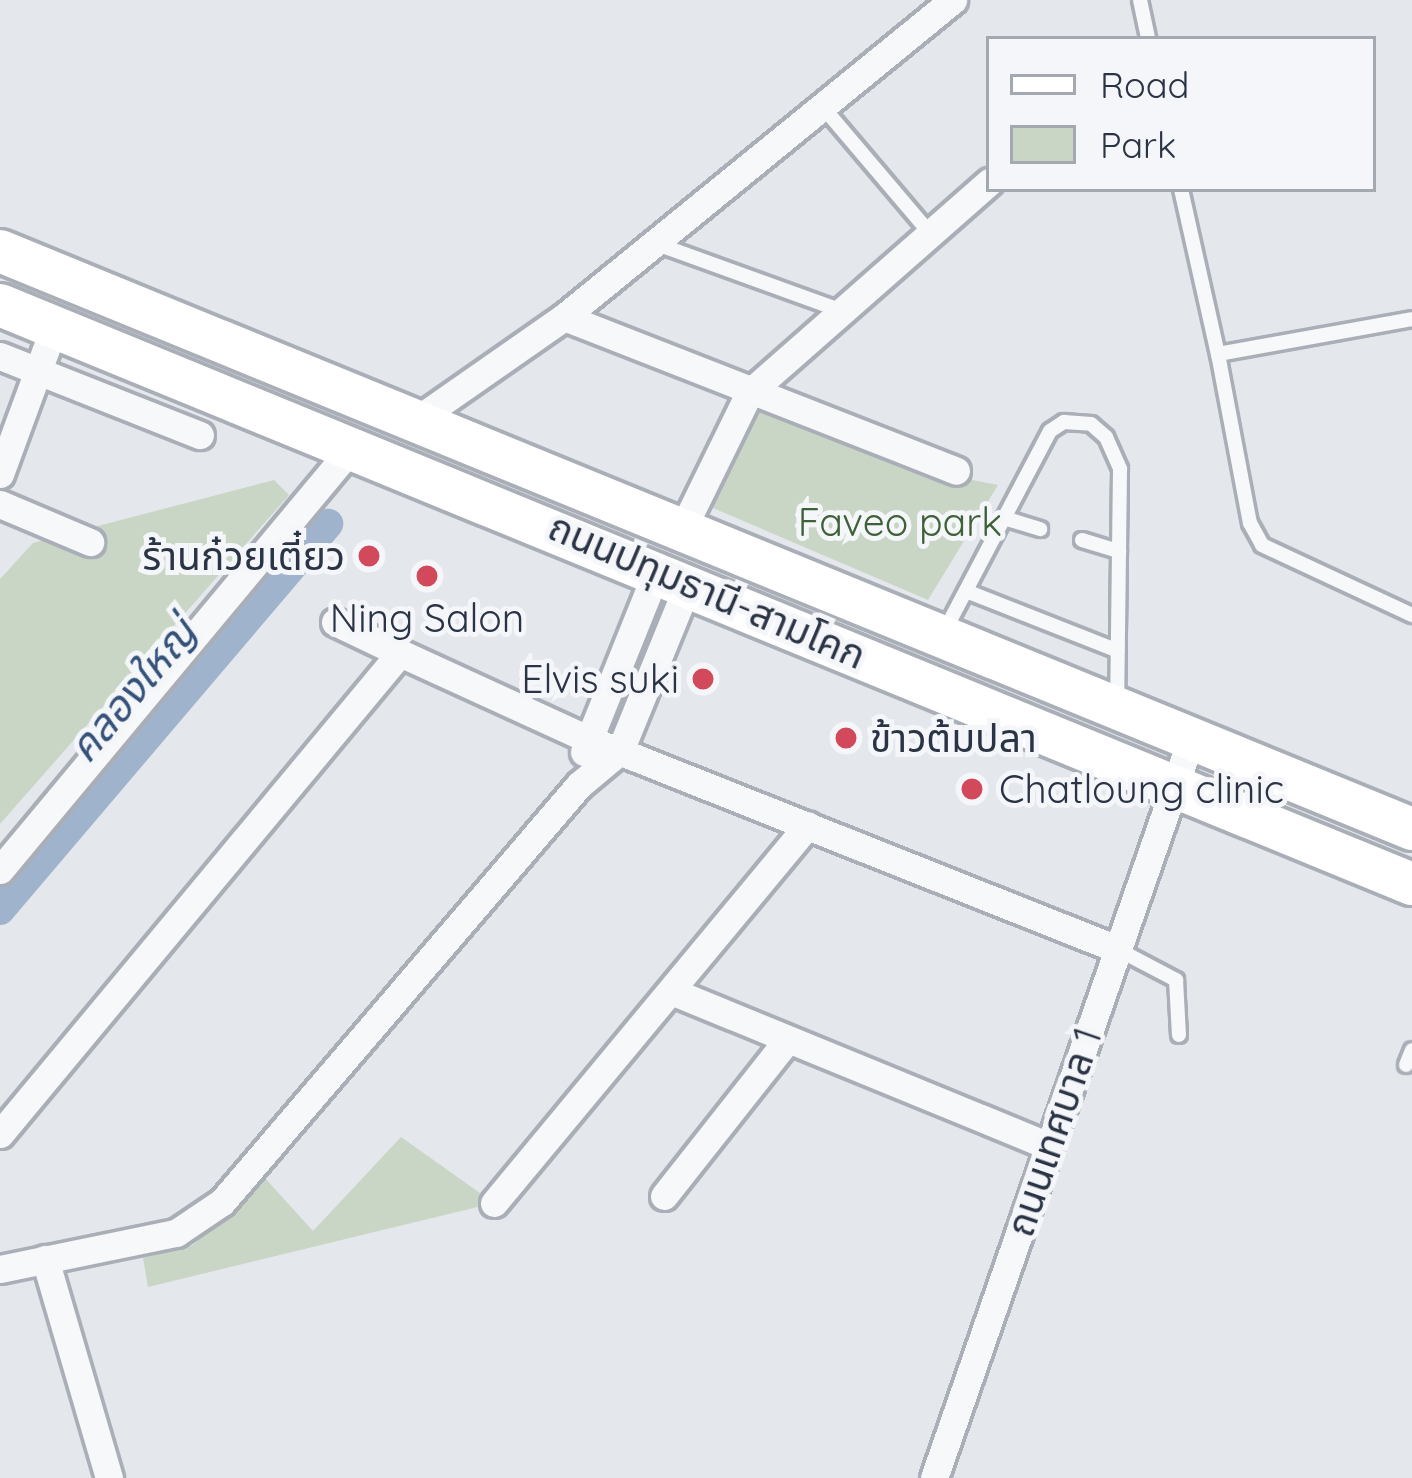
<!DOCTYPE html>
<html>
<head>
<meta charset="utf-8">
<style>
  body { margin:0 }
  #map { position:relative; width:1412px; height:1478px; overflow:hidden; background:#e4e7ec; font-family:Quicksand,"Noto Sans Thai",sans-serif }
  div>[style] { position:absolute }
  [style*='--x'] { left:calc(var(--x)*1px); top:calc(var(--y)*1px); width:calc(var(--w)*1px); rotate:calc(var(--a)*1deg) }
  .green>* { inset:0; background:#c9d6c5 }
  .canal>* { height:30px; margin:-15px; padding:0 15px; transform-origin:15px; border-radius:15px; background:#9fb4cc }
  .roads { filter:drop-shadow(3px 0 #a9aeb7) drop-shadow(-3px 0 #a9aeb7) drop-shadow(0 3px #a9aeb7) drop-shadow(0 -3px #a9aeb7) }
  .lane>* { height:14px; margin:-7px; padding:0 7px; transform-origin:7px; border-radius:7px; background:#f7f8fa }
  .street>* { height:27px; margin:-13.5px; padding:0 13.5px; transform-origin:13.5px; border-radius:13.5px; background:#f7f8fa }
  .primary>* { height:42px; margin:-21px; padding:0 21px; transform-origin:21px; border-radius:21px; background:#fff }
  .dots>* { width:33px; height:33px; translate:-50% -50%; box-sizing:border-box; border:6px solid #f4f6f9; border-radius:50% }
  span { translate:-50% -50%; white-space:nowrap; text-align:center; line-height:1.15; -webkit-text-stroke:10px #f4f6f9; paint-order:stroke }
  .park-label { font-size:39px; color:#3f6138 }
  .poi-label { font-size:39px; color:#2b3445 }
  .right { translate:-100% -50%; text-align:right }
  .left { translate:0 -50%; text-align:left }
  .street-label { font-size:39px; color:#2b3445 }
  .water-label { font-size:42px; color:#34527a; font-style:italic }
  .legend { position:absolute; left:986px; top:36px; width:390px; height:156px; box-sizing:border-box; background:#f4f6f9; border:3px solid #a4a8b1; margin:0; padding:15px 21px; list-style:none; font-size:36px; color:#2b3445 }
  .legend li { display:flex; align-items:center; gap:24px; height:60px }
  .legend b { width:60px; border:3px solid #a4a8b1 }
</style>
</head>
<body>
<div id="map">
  <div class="green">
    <i style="clip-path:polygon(755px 403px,942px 474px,998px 485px,928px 600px,706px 505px)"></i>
    <i style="clip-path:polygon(274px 480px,289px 495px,0 824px,0 579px,33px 543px)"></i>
    <i style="clip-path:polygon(401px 1137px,494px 1203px,148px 1287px,143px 1258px,193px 1245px,264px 1177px,313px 1231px)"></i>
  </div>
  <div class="canal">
    <i style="--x:0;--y:910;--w:507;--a:-49.64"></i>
  </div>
  <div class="roads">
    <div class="lane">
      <i style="--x:1140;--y:0;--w:40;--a:78"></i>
      <i style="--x:823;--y:107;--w:165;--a:49.7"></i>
      <i style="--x:1181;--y:189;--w:169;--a:77.4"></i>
      <i style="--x:1218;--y:354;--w:197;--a:-10.2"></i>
      <i style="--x:657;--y:244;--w:197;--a:19.9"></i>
      <i style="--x:1218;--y:354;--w:172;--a:79.3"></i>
      <i style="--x:1250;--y:523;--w:25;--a:61"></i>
      <i style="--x:1262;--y:545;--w:166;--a:25"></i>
      <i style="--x:1004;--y:518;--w:38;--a:17"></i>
      <i style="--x:1082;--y:540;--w:39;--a:17"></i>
      <i style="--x:966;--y:591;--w:163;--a:21.5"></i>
      <i style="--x:944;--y:632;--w:227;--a:-62.2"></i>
      <i style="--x:1050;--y:431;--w:17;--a:-33"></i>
      <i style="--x:1064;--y:422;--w:27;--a:4"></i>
      <i style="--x:1091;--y:424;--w:20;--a:41"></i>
      <i style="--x:1106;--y:437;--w:35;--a:66"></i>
      <i style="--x:1120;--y:469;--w:234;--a:90.7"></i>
      <i style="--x:1117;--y:949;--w:67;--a:27.7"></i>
      <i style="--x:1176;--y:980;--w:55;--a:86.9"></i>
      <i style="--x:1406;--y:1065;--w:16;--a:-68"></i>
    </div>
    <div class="street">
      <i style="--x:564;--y:317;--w:421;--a:21.4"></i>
      <i style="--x:0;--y:356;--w:215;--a:21.6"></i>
      <i style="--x:415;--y:421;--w:182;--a:-34.9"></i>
      <i style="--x:564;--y:317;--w:502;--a:-39.18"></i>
      <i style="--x:0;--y:474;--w:157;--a:-69.8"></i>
      <i style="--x:0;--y:504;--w:98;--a:22.9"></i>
      <i style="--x:681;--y:532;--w:155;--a:-63.9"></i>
      <i style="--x:749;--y:393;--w:320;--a:-41.3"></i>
      <i style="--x:400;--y:653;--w:205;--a:24.6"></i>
      <i style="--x:586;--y:738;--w:571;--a:21.67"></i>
      <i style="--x:584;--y:752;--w:196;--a:-68.1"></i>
      <i style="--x:0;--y:870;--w:552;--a:-50.22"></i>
      <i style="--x:676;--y:993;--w:403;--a:22.3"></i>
      <i style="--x:0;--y:1134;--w:626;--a:-50.25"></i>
      <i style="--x:400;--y:653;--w:72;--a:-154.5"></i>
      <i style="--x:664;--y:1196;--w:199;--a:-51.7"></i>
      <i style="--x:494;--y:1203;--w:491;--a:-50.3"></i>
      <i style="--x:45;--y:1259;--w:228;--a:73.7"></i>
      <i style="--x:0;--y:1269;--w:180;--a:-11.6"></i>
      <i style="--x:176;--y:1233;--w:55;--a:-34"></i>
      <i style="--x:222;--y:1202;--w:549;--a:-49.43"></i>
      <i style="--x:579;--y:785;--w:53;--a:-39.7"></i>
      <i style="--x:620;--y:751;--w:183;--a:-67.8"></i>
      <i style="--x:934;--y:1478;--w:782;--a:-70.82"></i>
    </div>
    <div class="primary">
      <i style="--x:0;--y:251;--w:1526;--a:22.26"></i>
      <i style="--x:0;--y:305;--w:1526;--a:22.3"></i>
    </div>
  </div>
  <div class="dots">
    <i style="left:369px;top:556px;background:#d1495b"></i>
    <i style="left:427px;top:576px;background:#d1495b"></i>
    <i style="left:703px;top:679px;background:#d1495b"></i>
    <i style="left:846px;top:738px;background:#d1495b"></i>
    <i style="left:972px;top:789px;background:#d1495b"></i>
  </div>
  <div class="park-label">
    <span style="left:900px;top:522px">Faveo park</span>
  </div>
  <div class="poi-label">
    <span class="right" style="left:345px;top:556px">ร้านก๋วยเตี๋ยว</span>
    <span style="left:427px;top:618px">Ning Salon</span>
    <span class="right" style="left:679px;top:679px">Elvis suki</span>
    <span class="left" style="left:870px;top:738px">ข้าวต้มปลา</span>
    <span class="left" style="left:999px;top:789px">Chatloung clinic</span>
  </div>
  <div class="street-label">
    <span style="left:707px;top:591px;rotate:23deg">ถนนปทุมธานี-สามโคก</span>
    <span style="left:1054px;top:1132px;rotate:-71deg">ถนนเทศบาล 1</span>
  </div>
  <div class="water-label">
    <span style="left:132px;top:690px;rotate:-50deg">คลองใหญ่</span>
  </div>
  <ul class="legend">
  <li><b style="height:15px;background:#fff"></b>Road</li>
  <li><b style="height:33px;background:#c9d6c5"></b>Park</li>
  </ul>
</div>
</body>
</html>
